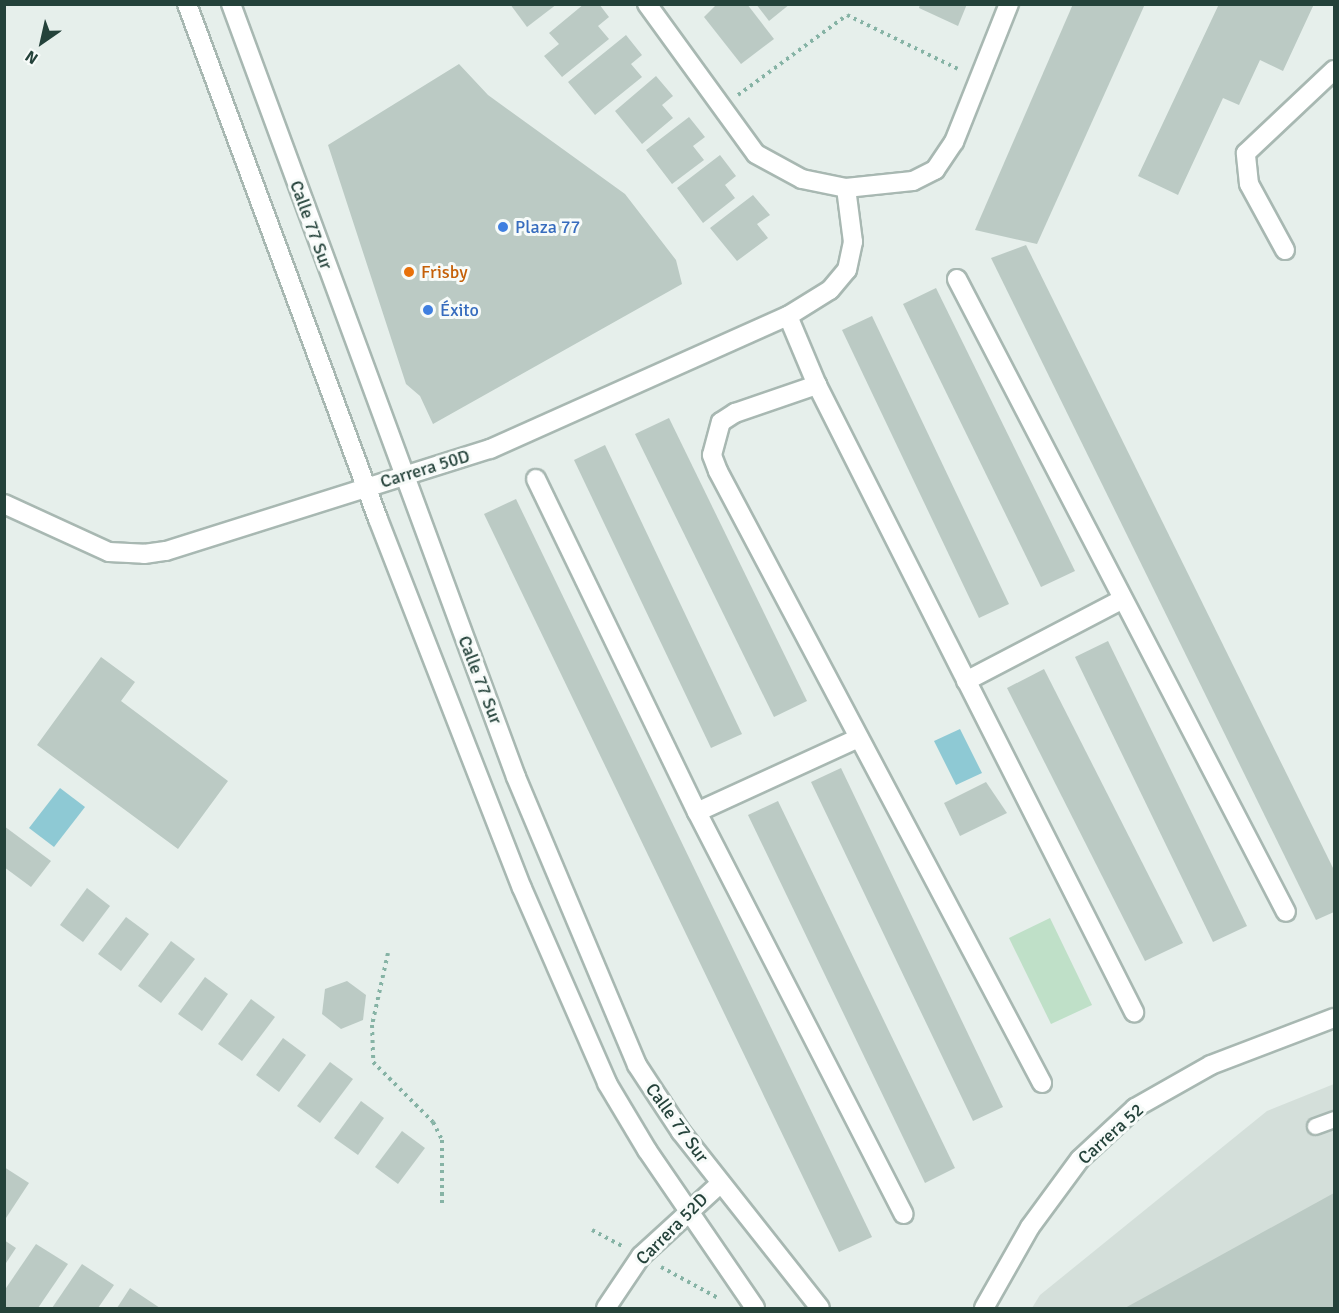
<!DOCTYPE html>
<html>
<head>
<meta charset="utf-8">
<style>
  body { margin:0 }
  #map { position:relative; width:1339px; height:1313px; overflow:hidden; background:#e6efeb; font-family:Signika,sans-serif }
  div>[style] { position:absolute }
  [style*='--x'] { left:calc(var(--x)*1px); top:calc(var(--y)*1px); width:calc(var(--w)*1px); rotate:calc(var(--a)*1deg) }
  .built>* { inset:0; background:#d4dfda }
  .green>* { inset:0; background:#bfe0c8 }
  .water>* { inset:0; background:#8ec9d4 }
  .building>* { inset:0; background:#bbcac4 }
  .path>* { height:4px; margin-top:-2px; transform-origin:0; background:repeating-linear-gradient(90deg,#86b3a5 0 3px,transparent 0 7.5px) }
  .roads { filter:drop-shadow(2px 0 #a8b8b2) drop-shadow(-2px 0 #a8b8b2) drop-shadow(0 2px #a8b8b2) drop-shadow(0 -2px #a8b8b2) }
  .service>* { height:15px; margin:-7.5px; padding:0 7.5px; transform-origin:7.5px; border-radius:7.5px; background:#fff }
  .minor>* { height:18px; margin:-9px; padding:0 9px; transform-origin:9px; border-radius:9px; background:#fff }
  .tertiary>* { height:18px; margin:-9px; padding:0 9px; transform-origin:9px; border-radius:9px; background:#fff }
  .dots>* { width:16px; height:16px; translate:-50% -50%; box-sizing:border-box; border:3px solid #f7fbf9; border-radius:50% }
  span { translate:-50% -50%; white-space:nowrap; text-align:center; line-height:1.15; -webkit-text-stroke:6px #f7fbf9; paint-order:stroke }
  .street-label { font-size:18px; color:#24423a }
  .shop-label { font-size:18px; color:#366cbe }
  .left { translate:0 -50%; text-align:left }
  .food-label { font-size:18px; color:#c56008 }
  .frame { position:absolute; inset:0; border:6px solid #24423a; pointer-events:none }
  .north { position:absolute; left:12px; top:12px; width:60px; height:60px; -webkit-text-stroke:4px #f7fbf9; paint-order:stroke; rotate:214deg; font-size:16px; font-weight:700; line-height:24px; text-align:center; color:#24423a }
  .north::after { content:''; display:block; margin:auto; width:21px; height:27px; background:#24423a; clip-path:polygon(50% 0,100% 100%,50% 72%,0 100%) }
</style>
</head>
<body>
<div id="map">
  <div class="built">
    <i style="clip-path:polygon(1334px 1084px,1334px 1308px,1032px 1308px,1040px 1295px,1267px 1111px)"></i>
  </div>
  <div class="green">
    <i style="clip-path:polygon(1050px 918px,1092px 1005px,1051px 1024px,1009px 938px)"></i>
  </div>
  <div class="water">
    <i style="clip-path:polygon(960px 729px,982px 773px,956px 785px,934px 741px)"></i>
    <i style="clip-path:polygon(60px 788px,85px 807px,54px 847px,29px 828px)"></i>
  </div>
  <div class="building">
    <i style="clip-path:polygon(510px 4px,557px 4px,527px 27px)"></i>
    <i style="clip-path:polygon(584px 4px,599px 4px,609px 17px,598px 26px,609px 39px,562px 77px,544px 56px,559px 44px,549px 33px)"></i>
    <i style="clip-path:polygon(717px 4px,747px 4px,774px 39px,741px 64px,704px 17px)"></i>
    <i style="clip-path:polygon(756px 4px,790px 4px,769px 21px)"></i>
    <i style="clip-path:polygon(920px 4px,967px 4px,958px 26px,919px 8px)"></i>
    <i style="clip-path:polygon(1073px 4px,1145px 4px,1037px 244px,975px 230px)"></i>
    <i style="clip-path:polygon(1219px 4px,1314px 4px,1283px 71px,1260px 60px,1239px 105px,1223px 98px,1178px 195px,1138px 176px)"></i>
    <i style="clip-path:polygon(626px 35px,642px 55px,631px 64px,642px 77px,595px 115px,568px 82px)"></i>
    <i style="clip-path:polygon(459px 64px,488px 95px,625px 194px,676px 260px,682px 284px,433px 424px,420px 396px,406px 384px,328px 145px)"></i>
    <i style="clip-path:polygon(656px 76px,673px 96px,662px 105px,673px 118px,642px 144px,615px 111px)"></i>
    <i style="clip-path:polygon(689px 117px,705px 137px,693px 146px,704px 160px,672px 184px,646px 150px)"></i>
    <i style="clip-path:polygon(720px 155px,736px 176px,725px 185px,735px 198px,703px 223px,677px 188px)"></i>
    <i style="clip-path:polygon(753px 195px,770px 215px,757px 224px,768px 238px,737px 261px,710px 228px)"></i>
    <i style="clip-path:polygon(1026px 245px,1334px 870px,1334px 912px,1316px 920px,991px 258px)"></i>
    <i style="clip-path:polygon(936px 288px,1075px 571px,1041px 587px,903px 304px)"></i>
    <i style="clip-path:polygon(872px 316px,1009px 604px,979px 618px,842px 330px)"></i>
    <i style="clip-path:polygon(669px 418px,807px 701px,774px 717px,635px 434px)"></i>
    <i style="clip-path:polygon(605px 445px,742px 734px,711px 748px,574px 460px)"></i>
    <i style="clip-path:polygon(516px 499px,872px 1237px,839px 1252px,484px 514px)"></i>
    <i style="clip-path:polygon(1108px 641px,1247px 926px,1213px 942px,1075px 657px)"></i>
    <i style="clip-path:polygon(101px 657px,135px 682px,121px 701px,228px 781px,178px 849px,37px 745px)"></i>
    <i style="clip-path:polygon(1044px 669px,1183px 943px,1145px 961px,1007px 688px)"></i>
    <i style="clip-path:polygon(841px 768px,1003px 1107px,973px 1121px,811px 782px)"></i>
    <i style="clip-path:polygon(986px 782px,1007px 813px,960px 836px,944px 803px)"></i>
    <i style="clip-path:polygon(778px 801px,955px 1168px,925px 1183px,748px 815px)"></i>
    <i style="clip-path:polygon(4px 826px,51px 861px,31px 887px,4px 867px)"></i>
    <i style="clip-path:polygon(87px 888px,110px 906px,83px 942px,60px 925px)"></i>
    <i style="clip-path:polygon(126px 917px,149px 934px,121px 971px,98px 954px)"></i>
    <i style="clip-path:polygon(171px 941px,195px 959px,161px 1003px,138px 986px)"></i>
    <i style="clip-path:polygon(205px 977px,228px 994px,202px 1031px,178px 1014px)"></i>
    <i style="clip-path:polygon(347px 981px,366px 995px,363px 1020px,341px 1029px,322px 1014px,325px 989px)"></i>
    <i style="clip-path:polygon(251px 999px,275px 1017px,242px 1061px,218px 1044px)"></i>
    <i style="clip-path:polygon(283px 1038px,306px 1055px,279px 1092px,256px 1075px)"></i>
    <i style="clip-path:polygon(330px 1062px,353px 1079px,320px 1123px,297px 1106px)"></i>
    <i style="clip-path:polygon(361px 1101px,384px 1118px,358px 1155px,334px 1138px)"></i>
    <i style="clip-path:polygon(402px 1131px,425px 1148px,398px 1184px,375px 1167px)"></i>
    <i style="clip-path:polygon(4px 1167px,29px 1183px,6px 1218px,4px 1217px)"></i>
    <i style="clip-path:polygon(1334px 1193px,1334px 1308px,1125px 1308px)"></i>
    <i style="clip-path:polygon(4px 1240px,16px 1248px,4px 1266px)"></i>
    <i style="clip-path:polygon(36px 1244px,68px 1264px,38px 1308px,6px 1308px,4px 1291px)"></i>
    <i style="clip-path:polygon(82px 1264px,114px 1285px,98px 1308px,52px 1308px)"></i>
    <i style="clip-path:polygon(130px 1288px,160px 1308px,117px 1308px)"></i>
  </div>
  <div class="path">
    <i style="--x:738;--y:95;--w:135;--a:-36.3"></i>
    <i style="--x:847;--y:15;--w:123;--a:25.9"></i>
    <i style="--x:388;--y:953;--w:74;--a:102.5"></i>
    <i style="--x:372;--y:1025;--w:37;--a:88"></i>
    <i style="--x:373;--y:1062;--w:85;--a:45"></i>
    <i style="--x:433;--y:1122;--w:20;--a:63"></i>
    <i style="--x:442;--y:1140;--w:65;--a:90"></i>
    <i style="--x:592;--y:1230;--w:34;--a:28"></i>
    <i style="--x:661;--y:1267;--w:67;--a:28.5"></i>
  </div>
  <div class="roads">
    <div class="service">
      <i style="--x:1315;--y:1126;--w:20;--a:-20"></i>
    </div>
    <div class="minor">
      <i style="--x:647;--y:4;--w:185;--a:54"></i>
      <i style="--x:756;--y:154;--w:52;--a:28.5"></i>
      <i style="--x:802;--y:179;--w:45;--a:11.6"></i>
      <i style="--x:846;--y:188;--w:67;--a:-6"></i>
      <i style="--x:913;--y:181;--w:25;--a:-27"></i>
      <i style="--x:935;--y:170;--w:34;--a:-56"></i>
      <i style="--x:954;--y:142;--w:149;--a:-68.3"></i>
      <i style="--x:1285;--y:250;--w:75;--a:-118.6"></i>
      <i style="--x:1249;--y:184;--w:31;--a:-96"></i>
      <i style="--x:1246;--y:153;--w:121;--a:-43.3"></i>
      <i style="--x:957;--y:279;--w:713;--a:62.54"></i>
      <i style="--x:788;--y:316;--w:75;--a:67.2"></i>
      <i style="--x:536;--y:479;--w:370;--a:64.2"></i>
      <i style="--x:697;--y:812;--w:452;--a:62.8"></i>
      <i style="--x:4;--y:504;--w:115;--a:24.6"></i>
      <i style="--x:109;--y:552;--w:35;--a:3"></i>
      <i style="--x:144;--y:554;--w:22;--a:-8"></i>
      <i style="--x:166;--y:551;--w:340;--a:-17.5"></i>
      <i style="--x:490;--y:449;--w:326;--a:-24.1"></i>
      <i style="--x:788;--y:316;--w:49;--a:-31.8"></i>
      <i style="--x:830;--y:290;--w:26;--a:-50"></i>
      <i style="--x:847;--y:270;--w:29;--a:-78"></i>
      <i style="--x:853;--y:242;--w:54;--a:-97.4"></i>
      <i style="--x:966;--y:681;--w:175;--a:-27.6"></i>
      <i style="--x:697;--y:812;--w:178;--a:-24.6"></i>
      <i style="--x:1042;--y:1083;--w:692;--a:-117.9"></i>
      <i style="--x:718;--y:471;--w:17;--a:-111"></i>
      <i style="--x:712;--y:455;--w:34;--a:-75"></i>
      <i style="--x:721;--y:422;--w:17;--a:-33"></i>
      <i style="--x:735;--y:413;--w:87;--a:-18.9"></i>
      <i style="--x:817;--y:385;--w:703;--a:63.18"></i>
      <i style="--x:984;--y:1308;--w:93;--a:-60.4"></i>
      <i style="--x:1030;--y:1227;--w:84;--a:-53.7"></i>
      <i style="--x:1080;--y:1159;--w:75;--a:-42.8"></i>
      <i style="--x:1135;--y:1108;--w:87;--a:-29.5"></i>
      <i style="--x:1211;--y:1065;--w:132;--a:-20.9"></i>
    </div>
    <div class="tertiary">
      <i style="--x:187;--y:4;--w:549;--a:69.65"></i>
      <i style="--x:378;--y:519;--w:396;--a:68.7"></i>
      <i style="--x:522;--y:888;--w:213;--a:66.4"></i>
      <i style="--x:607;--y:1083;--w:78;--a:59.2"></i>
      <i style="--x:647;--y:1150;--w:191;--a:55.6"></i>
      <i style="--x:231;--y:4;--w:824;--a:69.76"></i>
      <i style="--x:516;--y:777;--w:312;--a:67.2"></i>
      <i style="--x:637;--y:1065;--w:80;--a:56.7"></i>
      <i style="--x:681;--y:1132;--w:224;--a:51.7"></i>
      <i style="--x:606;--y:1308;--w:63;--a:-56.1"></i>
      <i style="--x:641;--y:1256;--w:108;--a:-42.4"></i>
    </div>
  </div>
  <div class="dots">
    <i style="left:503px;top:227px;background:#3f7fe0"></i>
    <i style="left:409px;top:272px;background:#e8710a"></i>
    <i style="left:428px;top:310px;background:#3f7fe0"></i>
  </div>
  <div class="street-label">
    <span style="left:311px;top:225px;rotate:70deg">Calle 77 Sur</span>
    <span style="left:425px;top:469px;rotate:-17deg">Carrera 50D</span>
    <span style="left:480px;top:680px;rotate:69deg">Calle 77 Sur</span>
    <span style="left:677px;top:1123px;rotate:54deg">Calle 77 Sur</span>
    <span style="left:1111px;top:1134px;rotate:-42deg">Carrera 52</span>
    <span style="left:672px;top:1229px;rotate:-45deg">Carrera 52D</span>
  </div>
  <div class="shop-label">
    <span class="left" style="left:515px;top:227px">Plaza 77</span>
    <span class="left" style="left:440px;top:310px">Éxito</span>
  </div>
  <div class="food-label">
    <span class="left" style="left:421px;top:272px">Frisby</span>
  </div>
  <div class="frame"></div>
  <div class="north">N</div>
</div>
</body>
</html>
